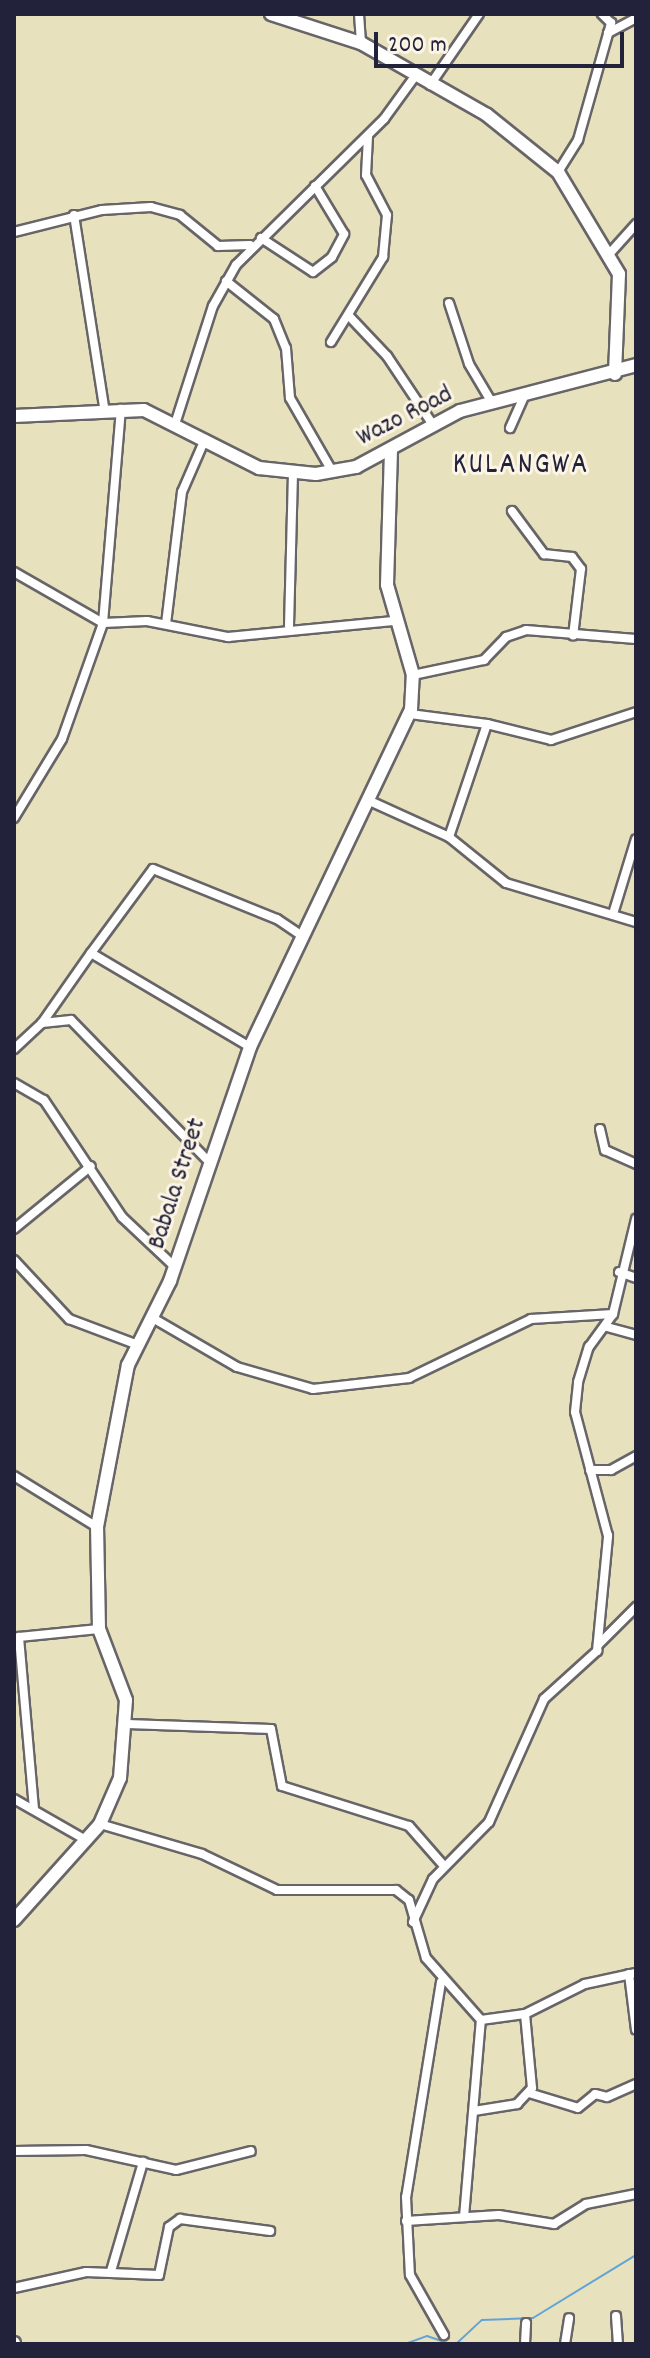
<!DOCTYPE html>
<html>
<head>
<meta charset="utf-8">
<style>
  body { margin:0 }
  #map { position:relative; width:650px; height:2358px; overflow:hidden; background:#e8e1bd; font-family:Dekko,sans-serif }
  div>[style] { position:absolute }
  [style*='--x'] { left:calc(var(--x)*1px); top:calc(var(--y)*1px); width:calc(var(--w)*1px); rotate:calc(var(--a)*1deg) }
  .stream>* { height:2px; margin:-1px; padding:0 1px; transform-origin:1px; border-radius:1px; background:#61a4d5 }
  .roads { filter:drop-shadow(2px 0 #676568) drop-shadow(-2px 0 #676568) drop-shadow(0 2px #676568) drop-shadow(0 -2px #676568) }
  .street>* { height:8px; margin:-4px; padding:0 4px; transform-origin:4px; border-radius:4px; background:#fff }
  .secondary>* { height:12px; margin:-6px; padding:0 6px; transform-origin:6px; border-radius:6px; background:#fff }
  span { translate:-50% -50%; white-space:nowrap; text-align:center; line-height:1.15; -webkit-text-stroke:6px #fcf5e5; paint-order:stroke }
  .street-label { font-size:26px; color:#22223b }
  .quarter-label { font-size:30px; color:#22223b; letter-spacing:2px }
  .frame { position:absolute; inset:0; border:16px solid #22223b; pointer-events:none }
  .scale { position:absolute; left:374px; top:32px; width:250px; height:36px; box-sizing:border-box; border:4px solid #22223b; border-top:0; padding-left:10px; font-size:24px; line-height:28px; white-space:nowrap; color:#22223b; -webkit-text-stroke:6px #fcf5e5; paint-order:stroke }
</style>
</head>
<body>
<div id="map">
  <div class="stream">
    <i style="--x:405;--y:2344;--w:23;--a:-20"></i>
    <i style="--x:427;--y:2336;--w:24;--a:19"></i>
    <i style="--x:456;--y:2344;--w:35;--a:-43"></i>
    <i style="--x:482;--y:2320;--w:51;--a:-2.2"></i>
    <i style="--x:533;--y:2318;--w:121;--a:-31.5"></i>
  </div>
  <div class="roads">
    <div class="street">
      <i style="--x:359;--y:14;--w:29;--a:86"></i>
      <i style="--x:608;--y:33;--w:32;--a:-28"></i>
      <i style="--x:430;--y:85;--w:86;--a:-55.4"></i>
      <i style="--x:558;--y:172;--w:38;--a:-58"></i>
      <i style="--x:578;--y:140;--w:122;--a:-74.2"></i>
      <i style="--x:611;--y:23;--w:13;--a:-135"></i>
      <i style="--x:74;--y:215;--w:194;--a:81.1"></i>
      <i style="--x:14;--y:232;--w:91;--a:-14"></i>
      <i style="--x:102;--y:210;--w:49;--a:-3.5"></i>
      <i style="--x:151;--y:207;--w:30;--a:15"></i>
      <i style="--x:180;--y:215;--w:49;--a:39.2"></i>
      <i style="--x:218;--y:246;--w:32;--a:-2"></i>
      <i style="--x:261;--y:238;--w:62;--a:33.2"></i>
      <i style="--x:313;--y:272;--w:24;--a:-38"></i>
      <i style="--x:332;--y:257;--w:26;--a:-62"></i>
      <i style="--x:344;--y:234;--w:56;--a:-121.1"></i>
      <i style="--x:611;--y:252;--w:38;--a:-48"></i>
      <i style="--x:226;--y:281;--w:61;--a:38.4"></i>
      <i style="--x:274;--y:319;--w:31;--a:68"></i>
      <i style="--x:286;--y:348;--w:50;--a:85.4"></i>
      <i style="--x:290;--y:398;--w:84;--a:60.1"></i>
      <i style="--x:449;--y:303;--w:64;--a:71.8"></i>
      <i style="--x:469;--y:364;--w:43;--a:59.3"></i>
      <i style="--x:350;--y:317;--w:54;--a:46.5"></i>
      <i style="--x:387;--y:356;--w:83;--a:56.3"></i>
      <i style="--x:331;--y:342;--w:100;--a:-58.5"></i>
      <i style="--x:383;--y:257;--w:42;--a:-84.6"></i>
      <i style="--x:387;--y:215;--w:45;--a:-117.7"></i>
      <i style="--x:366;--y:175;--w:39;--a:-87"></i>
      <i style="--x:176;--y:421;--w:121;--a:-72.2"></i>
      <i style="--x:213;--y:306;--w:47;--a:-60.7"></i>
      <i style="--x:236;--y:265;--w:208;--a:-44.6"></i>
      <i style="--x:384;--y:119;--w:49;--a:-54.1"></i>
      <i style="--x:510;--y:428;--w:36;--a:-66"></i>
      <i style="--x:512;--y:511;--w:54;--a:53.3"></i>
      <i style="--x:544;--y:554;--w:28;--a:6"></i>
      <i style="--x:572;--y:557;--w:15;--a:53"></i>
      <i style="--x:581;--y:569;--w:67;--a:96.8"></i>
      <i style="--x:14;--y:572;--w:103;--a:29.8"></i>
      <i style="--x:103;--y:623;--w:44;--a:-2.6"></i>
      <i style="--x:147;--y:621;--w:83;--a:11.2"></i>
      <i style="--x:228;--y:637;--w:166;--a:-5.5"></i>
      <i style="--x:166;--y:624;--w:133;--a:-83.1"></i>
      <i style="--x:182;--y:492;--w:58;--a:-66.5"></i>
      <i style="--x:289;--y:626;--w:151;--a:-88.5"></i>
      <i style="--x:413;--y:675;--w:73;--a:-11.9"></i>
      <i style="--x:484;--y:660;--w:32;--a:-46"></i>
      <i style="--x:506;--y:637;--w:21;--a:-19"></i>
      <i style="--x:526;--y:630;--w:110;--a:4.7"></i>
      <i style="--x:410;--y:714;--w:78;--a:7.4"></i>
      <i style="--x:372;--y:802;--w:85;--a:24.4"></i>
      <i style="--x:449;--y:837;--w:73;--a:38.9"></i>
      <i style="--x:506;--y:883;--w:136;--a:16.7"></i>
      <i style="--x:14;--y:818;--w:92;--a:-58.7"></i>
      <i style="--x:62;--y:739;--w:123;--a:-70.5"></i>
      <i style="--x:103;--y:623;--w:215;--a:-85.2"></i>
      <i style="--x:449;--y:837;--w:119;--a:-71.4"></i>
      <i style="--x:487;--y:724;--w:66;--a:14"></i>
      <i style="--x:551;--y:740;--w:89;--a:-18.2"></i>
      <i style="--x:613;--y:914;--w:78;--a:-73"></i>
      <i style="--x:91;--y:953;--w:104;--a:-53.6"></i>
      <i style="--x:153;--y:869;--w:134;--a:22"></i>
      <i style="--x:277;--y:919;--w:32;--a:34"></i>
      <i style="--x:42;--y:1023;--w:85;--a:-55"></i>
      <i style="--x:91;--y:953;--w:185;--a:30.6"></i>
      <i style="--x:14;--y:1049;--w:38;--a:-43"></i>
      <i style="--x:42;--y:1023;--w:29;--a:-6"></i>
      <i style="--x:71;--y:1020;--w:194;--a:45.8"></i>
      <i style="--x:14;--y:1083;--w:34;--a:30"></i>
      <i style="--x:44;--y:1100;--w:141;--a:56.3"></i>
      <i style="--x:122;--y:1217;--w:73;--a:43.3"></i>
      <i style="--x:600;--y:1129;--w:22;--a:77"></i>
      <i style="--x:605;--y:1150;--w:34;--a:24"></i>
      <i style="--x:14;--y:1229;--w:99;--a:-39.3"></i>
      <i style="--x:14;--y:1260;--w:81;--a:47"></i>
      <i style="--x:69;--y:1319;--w:71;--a:20.7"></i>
      <i style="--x:619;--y:1272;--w:18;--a:19"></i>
      <i style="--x:151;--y:1317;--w:99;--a:30.2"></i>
      <i style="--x:237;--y:1367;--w:79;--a:16.1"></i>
      <i style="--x:313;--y:1389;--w:97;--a:-6.5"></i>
      <i style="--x:409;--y:1378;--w:136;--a:-25.8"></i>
      <i style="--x:531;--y:1319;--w:82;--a:-3.5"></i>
      <i style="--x:607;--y:1327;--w:30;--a:15"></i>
      <i style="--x:590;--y:1470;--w:21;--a:0"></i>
      <i style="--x:611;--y:1470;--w:29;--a:-29"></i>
      <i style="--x:14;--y:1476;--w:97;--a:31.6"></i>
      <i style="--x:598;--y:1645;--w:54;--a:-45"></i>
      <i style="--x:127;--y:1724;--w:144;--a:2"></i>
      <i style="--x:271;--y:1729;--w:58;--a:79.1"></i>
      <i style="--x:282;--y:1786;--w:133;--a:17.5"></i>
      <i style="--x:409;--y:1826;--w:53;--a:48.8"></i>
      <i style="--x:14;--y:1799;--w:83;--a:29.7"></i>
      <i style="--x:34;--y:1809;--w:173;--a:-95"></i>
      <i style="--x:19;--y:1637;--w:80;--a:-5.7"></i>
      <i style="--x:100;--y:1824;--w:106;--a:16.4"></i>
      <i style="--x:202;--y:1854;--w:83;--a:25.6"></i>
      <i style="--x:277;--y:1890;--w:119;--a:0"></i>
      <i style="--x:396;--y:1890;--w:16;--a:38"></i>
      <i style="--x:409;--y:1900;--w:60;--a:73.7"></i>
      <i style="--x:426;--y:1958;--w:83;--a:48.4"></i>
      <i style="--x:481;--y:2020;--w:44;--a:-7.8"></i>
      <i style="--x:525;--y:2014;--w:67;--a:-26.6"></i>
      <i style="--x:585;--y:1984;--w:52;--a:-12.2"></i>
      <i style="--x:413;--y:1922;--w:47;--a:-65.1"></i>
      <i style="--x:433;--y:1879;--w:80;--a:-45.5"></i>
      <i style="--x:489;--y:1822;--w:135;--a:-65.9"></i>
      <i style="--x:544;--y:1699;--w:72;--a:-42.2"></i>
      <i style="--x:597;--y:1651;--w:116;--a:-84.5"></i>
      <i style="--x:608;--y:1536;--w:128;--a:-104.9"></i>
      <i style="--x:575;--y:1412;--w:30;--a:-84"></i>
      <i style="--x:578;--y:1382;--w:37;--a:-73"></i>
      <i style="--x:589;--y:1347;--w:41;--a:-54"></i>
      <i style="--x:613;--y:1314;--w:98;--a:-76.4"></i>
      <i style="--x:629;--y:1974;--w:56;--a:82.9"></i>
      <i style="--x:441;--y:1982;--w:218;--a:99.2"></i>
      <i style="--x:406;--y:2197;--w:78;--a:87.1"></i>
      <i style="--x:410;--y:2275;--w:69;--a:60.5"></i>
      <i style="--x:529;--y:2093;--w:51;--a:17"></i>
      <i style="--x:578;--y:2108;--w:22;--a:-39"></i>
      <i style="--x:595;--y:2094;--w:12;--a:14"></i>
      <i style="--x:607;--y:2097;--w:32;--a:-24"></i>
      <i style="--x:474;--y:2111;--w:44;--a:-9.2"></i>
      <i style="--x:517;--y:2104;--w:22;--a:-47"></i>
      <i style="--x:532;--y:2088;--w:74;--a:-95.4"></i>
      <i style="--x:14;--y:2151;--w:72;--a:-0.8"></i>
      <i style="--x:86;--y:2150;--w:92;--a:12.5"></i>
      <i style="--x:176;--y:2170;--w:77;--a:-14.2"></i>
      <i style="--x:464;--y:2217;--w:198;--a:-85.1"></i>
      <i style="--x:406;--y:2221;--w:93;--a:-3.7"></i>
      <i style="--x:499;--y:2215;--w:56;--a:9.3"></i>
      <i style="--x:554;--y:2224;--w:38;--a:-32"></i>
      <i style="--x:586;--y:2204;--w:51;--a:-11.3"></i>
      <i style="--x:111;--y:2271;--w:114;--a:-73.6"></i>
      <i style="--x:14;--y:2288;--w:74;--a:-12.5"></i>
      <i style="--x:86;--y:2272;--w:73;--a:2.4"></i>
      <i style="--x:159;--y:2275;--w:49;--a:-78.2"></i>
      <i style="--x:169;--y:2227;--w:14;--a:-36"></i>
      <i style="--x:180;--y:2219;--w:91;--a:7.6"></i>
      <i style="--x:616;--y:2316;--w:28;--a:86"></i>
      <i style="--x:525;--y:2344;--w:21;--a:-87"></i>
      <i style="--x:565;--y:2344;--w:26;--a:-81"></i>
    </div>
    <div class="secondary">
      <i style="--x:271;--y:14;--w:95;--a:17.9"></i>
      <i style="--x:361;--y:43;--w:145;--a:29.7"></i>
      <i style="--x:487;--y:115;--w:91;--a:38.8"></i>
      <i style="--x:558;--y:172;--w:119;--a:59.1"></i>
      <i style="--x:619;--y:274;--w:100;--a:92.3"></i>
      <i style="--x:14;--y:416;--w:130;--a:-2.6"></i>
      <i style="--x:144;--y:410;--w:129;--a:26.8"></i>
      <i style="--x:259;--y:468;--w:57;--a:6"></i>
      <i style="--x:316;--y:474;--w:41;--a:-9.9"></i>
      <i style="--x:356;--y:467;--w:118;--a:-28.3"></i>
      <i style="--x:460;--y:411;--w:182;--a:-14.6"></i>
      <i style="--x:14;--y:1920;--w:129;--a:-48.1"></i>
      <i style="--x:100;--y:1824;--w:50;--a:-66.5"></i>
      <i style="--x:120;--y:1778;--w:78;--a:-85.6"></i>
      <i style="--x:126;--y:1700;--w:76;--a:-110.8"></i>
      <i style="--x:99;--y:1629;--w:102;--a:-91.1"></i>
      <i style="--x:97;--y:1527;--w:165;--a:-79.2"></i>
      <i style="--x:128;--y:1365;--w:94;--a:-63.4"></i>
      <i style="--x:170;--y:1281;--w:247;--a:-71.1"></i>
      <i style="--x:250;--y:1047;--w:373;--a:-64.5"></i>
      <i style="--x:411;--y:710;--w:35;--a:-87"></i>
      <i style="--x:413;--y:675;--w:94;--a:-106.1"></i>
      <i style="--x:387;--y:585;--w:135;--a:-88.3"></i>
      <i style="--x:14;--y:2343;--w:1;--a:90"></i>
    </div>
  </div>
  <div class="street-label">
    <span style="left:405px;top:417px;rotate:-27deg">Wazo Road</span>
    <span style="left:178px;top:1184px;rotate:-72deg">Babala Street</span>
  </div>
  <div class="quarter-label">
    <span style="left:521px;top:467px">KULANGWA</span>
  </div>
  <div class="frame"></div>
  <div class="scale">200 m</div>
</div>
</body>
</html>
